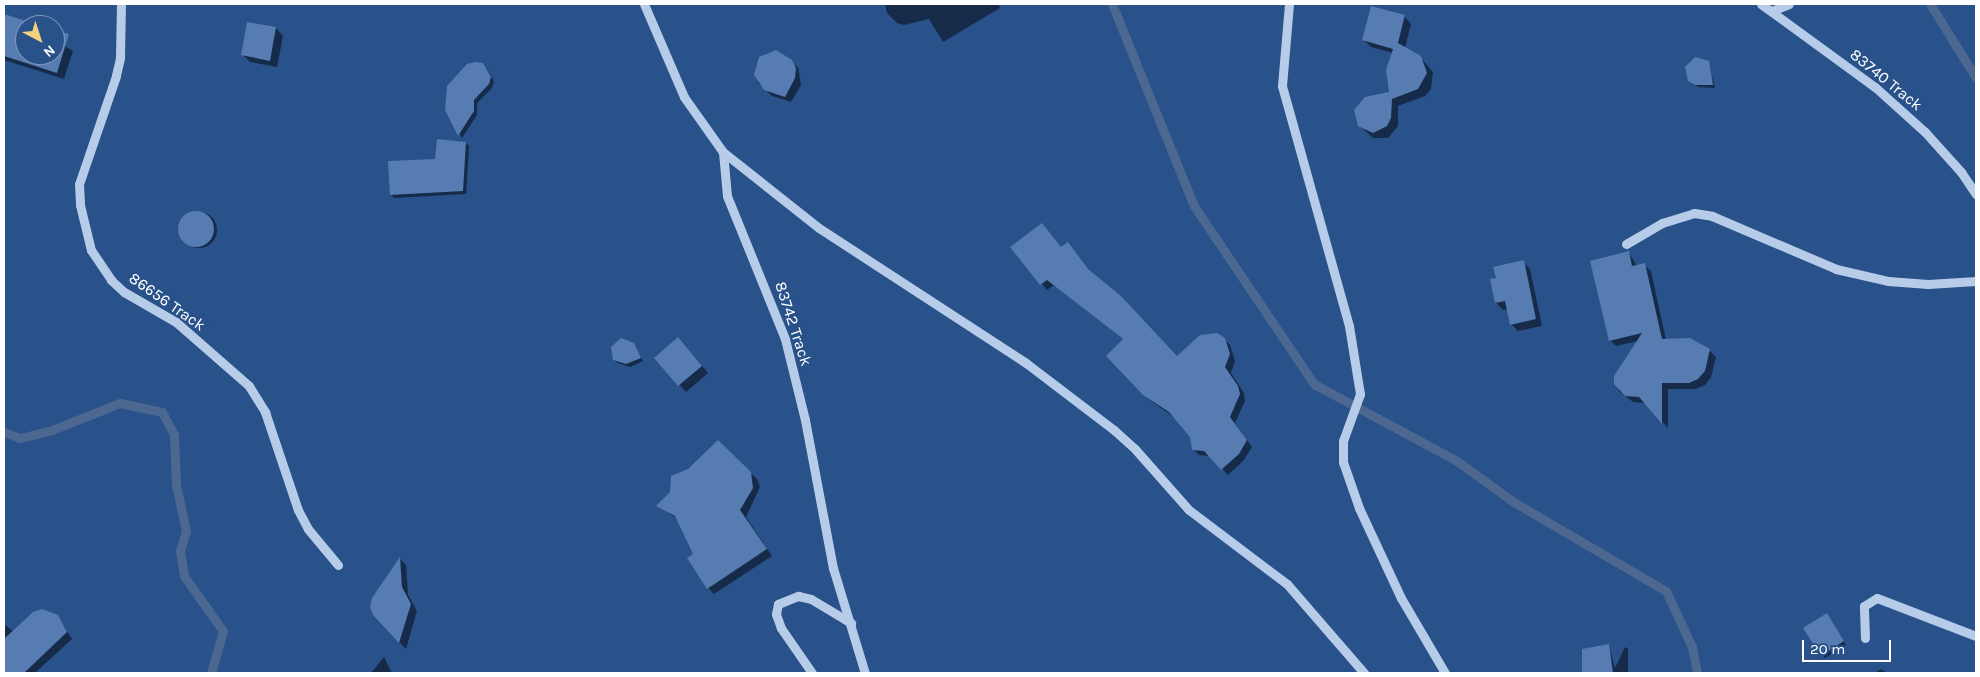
<!DOCTYPE html>
<html>
<head>
<meta charset="utf-8">
<style>
  body { margin:0 }
  #map { position:relative; width:1980px; height:677px; overflow:hidden; background:#29518a; font-family:Karla,sans-serif }
  div>[style] { position:absolute }
  [style*='--x'] { left:calc(var(--x)*1px); top:calc(var(--y)*1px); width:calc(var(--w)*1px); rotate:calc(var(--a)*1deg) }
  .shadow>* { inset:0; background:#0007 }
  .round { border-radius:50% }
  .stream>* { height:9px; margin:-4.5px; padding:0 4.5px; transform-origin:4.5px; border-radius:4.5px; background:#4c6790 }
  .building>* { inset:0; background:#567cb2 }
  .minor>* { height:9px; margin:-4.5px; padding:0 4.5px; transform-origin:4.5px; border-radius:4.5px; background:#b7cce9 }
  span { translate:-50% -50%; white-space:nowrap; text-align:center; line-height:1.15; -webkit-text-stroke:4px #29518a; paint-order:stroke }
  .street-label { font-size:16px; color:#fff }
  .frame { position:absolute; inset:0; border:5px solid #fff; pointer-events:none }
  .north { position:absolute; left:15px; top:15px; width:50px; height:50px; box-sizing:border-box; background:#29518a; border:1px solid #7f97b9; border-radius:50%; rotate:140deg; font-size:14px; font-weight:700; line-height:20px; text-align:center; color:#fff }
  .north::after { content:''; display:block; margin:auto; width:18px; height:22px; background:#f0d27f; clip-path:polygon(50% 0,100% 100%,50% 72%,0 100%) }
  .scale { position:absolute; left:1802px; top:640px; width:89px; height:22px; box-sizing:border-box; border:2px solid #fff; border-top:0; padding-left:6px; font-size:15px; line-height:18px; white-space:nowrap; color:#fff; -webkit-text-stroke:4px #29518a; paint-order:stroke }
</style>
</head>
<body>
<div id="map">
  <div class="shadow">
    <i style="clip-path:polygon(885px 4px,998px 4px,1000px 8px,943px 42px,929px 19px,904px 25px,897px 23px,887px 13px)"></i>
    <i style="clip-path:polygon(7px 16px,35px 25px,25px 25px,25px 55px,55px 55px,55px 40px,73px 51px,64px 79px,4px 60px)"></i>
    <i style="clip-path:polygon(1404px 16px,1411px 24px,1405px 48px,1420px 57px,1433px 72px,1431px 89px,1425px 96px,1398px 106px,1398px 126px,1388px 138px,1373px 138px,1359px 125px,1391px 93px,1393px 53px,1371px 47px,1364px 40px)"></i>
    <i style="clip-path:polygon(248px 24px,276px 28px,283px 36px,277px 67px,250px 62px,243px 55px)"></i>
    <i style="clip-path:polygon(776px 52px,798px 67px,801px 85px,791px 102px,772px 96px,758px 83px,756px 66px,768px 53px)"></i>
    <i style="clip-path:polygon(1708px 62px,1715px 88px,1699px 87px,1693px 84px)"></i>
    <i style="clip-path:polygon(486px 68px,494px 81px,492px 88px,477px 103px,477px 115px,462px 138px,446px 110px)"></i>
    <i style="clip-path:polygon(466px 143px,469px 146px,466px 194px,394px 198px,391px 195px,436px 160px)"></i>
    <i class="round" style="left:181px;top:212px;width:36px;height:36px"></i>
    <i style="clip-path:polygon(1012px 247px,1062px 248px,1177px 358px,1224px 339px,1230px 345px,1235px 361px,1231px 373px,1244px 393px,1245px 401px,1235px 423px,1252px 447px,1244px 460px,1228px 475px,1210px 456px,1199px 455px,1193px 449px,1191px 436px,1174px 417px,1151px 401px,1108px 356px,1124px 340px,1054px 285px,1047px 290px)"></i>
    <i style="clip-path:polygon(1629px 253px,1637px 266px,1644px 265px,1651px 271px,1666px 340px,1709px 350px,1716px 357px,1711px 377px,1705px 385px,1696px 389px,1668px 389px,1668px 428px,1645px 403px,1633px 402px,1619px 391px,1616px 376px,1638px 341px,1616px 346px,1610px 340px)"></i>
    <i style="clip-path:polygon(1523px 262px,1530px 269px,1542px 326px,1518px 331px,1511px 324px,1508px 309px,1503px 310px,1496px 303px,1491px 280px)"></i>
    <i style="clip-path:polygon(633px 344px,643px 361px,630px 367px,618px 363px,614px 360px)"></i>
    <i style="clip-path:polygon(685px 346px,708px 373px,686px 392px,656px 358px)"></i>
    <i style="clip-path:polygon(718px 442px,757px 479px,760px 487px,746px 517px,772px 556px,714px 594px,708px 588px,678px 519px,658px 506px)"></i>
    <i style="clip-path:polygon(400px 559px,406px 565px,408px 595px,417px 611px,406px 649px,374px 615px,373px 598px)"></i>
    <i style="clip-path:polygon(57px 616px,72px 639px,35px 673px,20px 673px,4px 661px,4px 624px,14px 632px)"></i>
    <i style="clip-path:polygon(1830px 618px,1846px 645px,1825px 658px,1822px 655px)"></i>
    <i style="clip-path:polygon(1609px 646px,1615px 668px,1625px 647px,1628px 649px,1628px 673px,1583px 673px,1583px 650px)"></i>
    <i style="clip-path:polygon(384px 657px,392px 673px,371px 673px)"></i>
    <i style="clip-path:polygon(1881px 669px,1887px 673px,1875px 673px)"></i>
  </div>
  <div class="stream">
    <i style="--x:1112;--y:4;--w:218;--a:67.9"></i>
    <i style="--x:1194;--y:206;--w:215;--a:56"></i>
    <i style="--x:1314;--y:384;--w:162;--a:28.3"></i>
    <i style="--x:1457;--y:461;--w:68;--a:36"></i>
    <i style="--x:1512;--y:501;--w:178;--a:30.3"></i>
    <i style="--x:1666;--y:591;--w:62;--a:65.1"></i>
    <i style="--x:1692;--y:647;--w:26;--a:79"></i>
    <i style="--x:1930;--y:4;--w:87;--a:58.1"></i>
    <i style="--x:4;--y:432;--w:17;--a:21"></i>
    <i style="--x:20;--y:438;--w:33;--a:-14"></i>
    <i style="--x:52;--y:430;--w:73;--a:-21.7"></i>
    <i style="--x:120;--y:403;--w:43;--a:12.1"></i>
    <i style="--x:162;--y:412;--w:26;--a:62"></i>
    <i style="--x:174;--y:435;--w:50;--a:87.7"></i>
    <i style="--x:176;--y:485;--w:47;--a:77.7"></i>
    <i style="--x:186;--y:531;--w:21;--a:107"></i>
    <i style="--x:180;--y:551;--w:25;--a:81"></i>
    <i style="--x:184;--y:576;--w:67;--a:54.7"></i>
    <i style="--x:223;--y:631;--w:44;--a:105.9"></i>
  </div>
  <div class="building">
    <i style="clip-path:polygon(1371px 6px,1405px 15px,1398px 43px,1421px 56px,1427px 73px,1418px 89px,1392px 99px,1391px 118px,1387px 126px,1373px 133px,1358px 126px,1354px 110px,1365px 97px,1389px 92px,1386px 70px,1393px 49px,1362px 40px)"></i>
    <i style="clip-path:polygon(4px 14px,39px 25px,25px 25px,25px 55px,55px 55px,55px 30px,69px 34px,57px 73px,4px 56px)"></i>
    <i style="clip-path:polygon(247px 22px,276px 27px,270px 61px,241px 55px)"></i>
    <i style="clip-path:polygon(776px 50px,792px 60px,796px 68px,795px 78px,785px 97px,764px 90px,754px 75px,759px 57px)"></i>
    <i style="clip-path:polygon(1695px 57px,1709px 61px,1713px 85px,1695px 85px,1688px 81px,1685px 67px)"></i>
    <i style="clip-path:polygon(475px 62px,483px 63px,491px 77px,489px 84px,474px 100px,474px 111px,458px 136px,445px 110px,447px 86px,467px 64px)"></i>
    <i style="clip-path:polygon(437px 139px,466px 142px,463px 191px,390px 195px,388px 161px,435px 159px)"></i>
    <i class="round" style="left:178px;top:211px;width:36px;height:36px"></i>
    <i style="clip-path:polygon(1042px 223px,1061px 247px,1068px 242px,1088px 269px,1121px 296px,1177px 356px,1200px 335px,1217px 333px,1225px 338px,1230px 354px,1225px 367px,1238px 386px,1240px 394px,1230px 417px,1247px 440px,1239px 454px,1221px 470px,1204px 451px,1192px 450px,1190px 437px,1169px 412px,1143px 395px,1106px 356px,1123px 339px,1047px 280px,1040px 285px,1010px 247px)"></i>
    <i style="clip-path:polygon(1629px 251px,1632px 266px,1645px 263px,1662px 339px,1690px 338px,1710px 349px,1705px 371px,1698px 379px,1689px 383px,1662px 383px,1662px 424px,1639px 397px,1625px 396px,1614px 384px,1614px 376px,1642px 333px,1609px 341px,1590px 261px)"></i>
    <i style="clip-path:polygon(1524px 260px,1536px 319px,1510px 325px,1505px 301px,1495px 303px,1490px 279px,1496px 278px,1493px 267px)"></i>
    <i style="clip-path:polygon(678px 337px,702px 366px,678px 386px,654px 358px)"></i>
    <i style="clip-path:polygon(621px 338px,634px 343px,641px 358px,626px 364px,613px 360px,611px 347px)"></i>
    <i style="clip-path:polygon(718px 440px,751px 472px,753px 488px,740px 510px,767px 549px,707px 589px,687px 558px,693px 554px,675px 516px,656px 506px,670px 492px,671px 476px,688px 469px)"></i>
    <i style="clip-path:polygon(400px 557px,402px 587px,411px 604px,399px 643px,373px 615px,370px 607px,372px 598px)"></i>
    <i style="clip-path:polygon(42px 609px,58px 615px,67px 632px,24px 673px,4px 673px,4px 639px,33px 612px)"></i>
    <i style="clip-path:polygon(1827px 613px,1844px 641px,1821px 656px,1803px 628px)"></i>
    <i style="clip-path:polygon(1609px 644px,1613px 673px,1582px 673px,1582px 649px)"></i>
  </div>
  <div class="minor">
    <i style="--x:121;--y:4;--w:54;--a:91.1"></i>
    <i style="--x:120;--y:58;--w:18;--a:103"></i>
    <i style="--x:116;--y:76;--w:114;--a:108.9"></i>
    <i style="--x:79;--y:184;--w:21;--a:87"></i>
    <i style="--x:80;--y:205;--w:46;--a:76.3"></i>
    <i style="--x:91;--y:250;--w:36;--a:56"></i>
    <i style="--x:111;--y:280;--w:18;--a:43"></i>
    <i style="--x:124;--y:292;--w:60;--a:30"></i>
    <i style="--x:176;--y:322;--w:97;--a:41.2"></i>
    <i style="--x:249;--y:386;--w:31;--a:58"></i>
    <i style="--x:265;--y:412;--w:103;--a:71.4"></i>
    <i style="--x:298;--y:510;--w:21;--a:62"></i>
    <i style="--x:308;--y:529;--w:47;--a:50.2"></i>
    <i style="--x:644;--y:4;--w:101;--a:66.7"></i>
    <i style="--x:684;--y:97;--w:67;--a:54.7"></i>
    <i style="--x:723;--y:152;--w:44;--a:84.8"></i>
    <i style="--x:727;--y:196;--w:154;--a:67.9"></i>
    <i style="--x:785;--y:339;--w:83;--a:76.1"></i>
    <i style="--x:805;--y:420;--w:151;--a:79.3"></i>
    <i style="--x:833;--y:568;--w:110;--a:73.1"></i>
    <i style="--x:1289;--y:4;--w:82;--a:94.9"></i>
    <i style="--x:1282;--y:86;--w:249;--a:74.4"></i>
    <i style="--x:1349;--y:326;--w:69;--a:80.8"></i>
    <i style="--x:1360;--y:394;--w:50;--a:109.9"></i>
    <i style="--x:1343;--y:441;--w:21;--a:90"></i>
    <i style="--x:1343;--y:462;--w:49;--a:70.8"></i>
    <i style="--x:1359;--y:508;--w:99;--a:65"></i>
    <i style="--x:1401;--y:598;--w:87;--a:59.6"></i>
    <i style="--x:1761;--y:4;--w:141;--a:36.1"></i>
    <i style="--x:1875;--y:87;--w:67;--a:42"></i>
    <i style="--x:1925;--y:132;--w:54;--a:48"></i>
    <i style="--x:1961;--y:172;--w:27;--a:56"></i>
    <i style="--x:1774;--y:10;--w:16;--a:-22"></i>
    <i style="--x:723;--y:152;--w:122;--a:38.4"></i>
    <i style="--x:819;--y:228;--w:247;--a:33.1"></i>
    <i style="--x:1026;--y:363;--w:111;--a:37.3"></i>
    <i style="--x:1114;--y:430;--w:28;--a:42"></i>
    <i style="--x:1135;--y:449;--w:81;--a:48.5"></i>
    <i style="--x:1189;--y:510;--w:123;--a:37.1"></i>
    <i style="--x:1287;--y:584;--w:118;--a:49.1"></i>
    <i style="--x:1626;--y:244;--w:42;--a:-30.3"></i>
    <i style="--x:1662;--y:223;--w:34;--a:-17"></i>
    <i style="--x:1694;--y:213;--w:18;--a:9"></i>
    <i style="--x:1712;--y:216;--w:135;--a:23.1"></i>
    <i style="--x:1836;--y:269;--w:53;--a:13"></i>
    <i style="--x:1888;--y:281;--w:40;--a:4.3"></i>
    <i style="--x:1928;--y:284;--w:48;--a:-3.6"></i>
    <i style="--x:1865;--y:638;--w:32;--a:-92"></i>
    <i style="--x:1864;--y:606;--w:15;--a:-32"></i>
    <i style="--x:1877;--y:598;--w:106;--a:21"></i>
    <i style="--x:812;--y:673;--w:55;--a:-124.6"></i>
    <i style="--x:781;--y:628;--w:15;--a:-110"></i>
    <i style="--x:776;--y:614;--w:10;--a:-79"></i>
    <i style="--x:778;--y:604;--w:22;--a:-22"></i>
    <i style="--x:798;--y:596;--w:13;--a:13"></i>
    <i style="--x:811;--y:599;--w:47;--a:31"></i>
  </div>
  <div class="street-label">
    <span style="left:1886px;top:80px;rotate:39deg">83740 Track</span>
    <span style="left:167px;top:302px;rotate:35deg">86656 Track</span>
    <span style="left:793px;top:324px;rotate:72deg">83742 Track</span>
  </div>
  <div class="frame"></div>
  <div class="north">N</div>
  <div class="scale">20 m</div>
</div>
</body>
</html>
